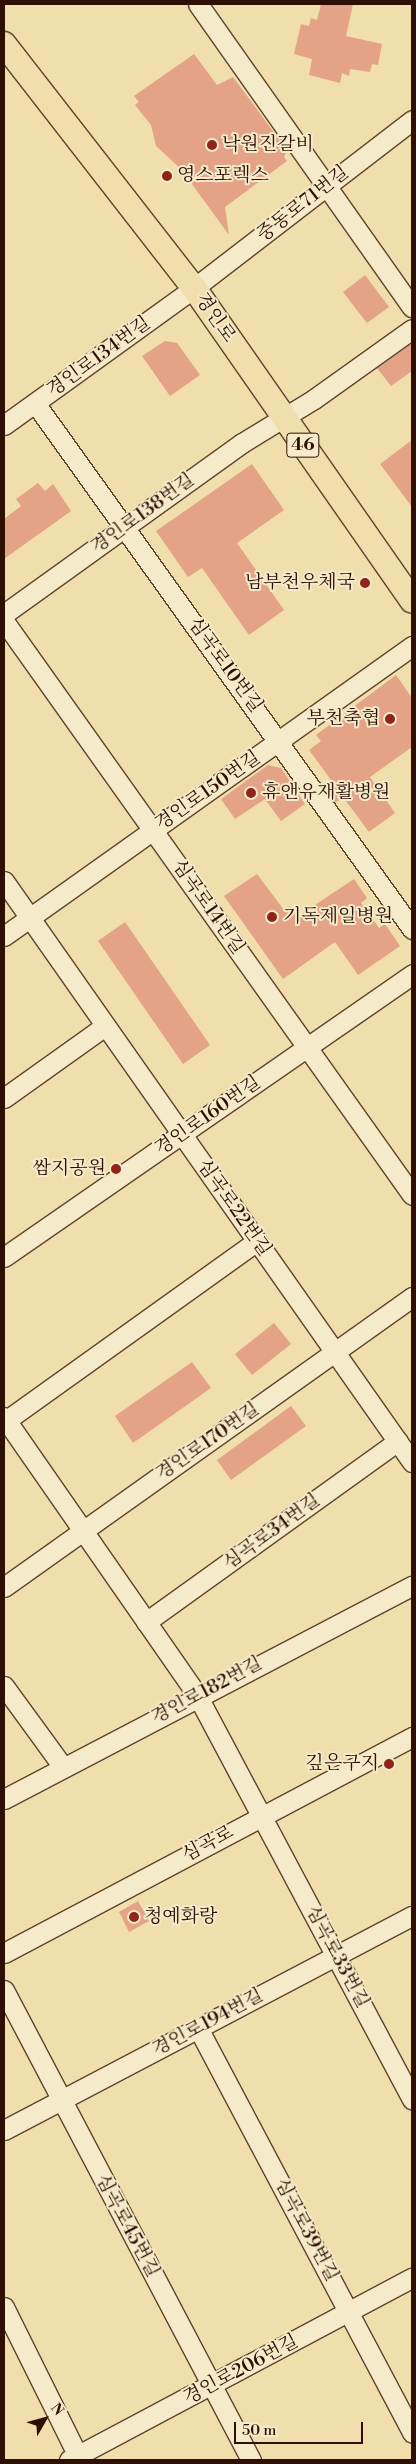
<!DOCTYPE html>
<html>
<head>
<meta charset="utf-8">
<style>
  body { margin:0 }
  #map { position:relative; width:416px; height:2464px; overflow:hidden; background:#f0deac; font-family:"Libre Bodoni","Noto Serif KR",serif }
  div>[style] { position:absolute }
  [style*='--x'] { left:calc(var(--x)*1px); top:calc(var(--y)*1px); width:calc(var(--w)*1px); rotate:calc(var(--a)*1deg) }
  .building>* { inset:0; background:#e4a386 }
  .roads { filter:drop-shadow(1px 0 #5e442d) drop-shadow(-1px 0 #5e442d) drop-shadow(0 1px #5e442d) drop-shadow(0 -1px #5e442d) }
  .minor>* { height:19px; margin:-9.5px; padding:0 9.5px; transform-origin:9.5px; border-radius:9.5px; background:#f5eac9 }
  .major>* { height:24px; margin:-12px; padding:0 12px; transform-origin:12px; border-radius:12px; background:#f0deac }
  .dots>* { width:14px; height:14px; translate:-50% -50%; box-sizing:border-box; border:2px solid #f5eac9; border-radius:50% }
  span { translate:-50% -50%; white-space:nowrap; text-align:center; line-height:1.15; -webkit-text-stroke:4px #f5eac9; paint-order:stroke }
  .shield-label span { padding:1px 4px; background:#f5eac9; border:1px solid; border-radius:4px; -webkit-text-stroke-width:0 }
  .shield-label { font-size:18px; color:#2d1003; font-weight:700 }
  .poi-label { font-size:19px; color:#2d1003 }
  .left { translate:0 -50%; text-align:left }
  .right { translate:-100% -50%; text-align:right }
  .street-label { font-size:19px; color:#2d1003 }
  .frame { position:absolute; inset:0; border:5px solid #2d1003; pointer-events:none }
  .north { position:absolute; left:20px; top:2394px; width:50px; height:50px; -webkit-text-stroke:4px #f5eac9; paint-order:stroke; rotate:52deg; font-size:14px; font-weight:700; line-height:20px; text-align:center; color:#2d1003 }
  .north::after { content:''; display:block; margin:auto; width:18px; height:22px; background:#2d1003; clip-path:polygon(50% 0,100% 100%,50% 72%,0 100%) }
  .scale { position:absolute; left:234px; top:2422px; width:129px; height:22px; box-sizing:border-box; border:2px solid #2d1003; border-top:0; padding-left:6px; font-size:15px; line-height:18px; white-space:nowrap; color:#2d1003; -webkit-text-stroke:4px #f5eac9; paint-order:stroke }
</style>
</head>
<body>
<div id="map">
  <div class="building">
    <i style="clip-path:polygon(321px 4px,353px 4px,346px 36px,382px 44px,378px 65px,372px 64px,370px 72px,350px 69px,349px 76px,342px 73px,340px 83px,309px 75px,312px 59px,294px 54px,301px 24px,309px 26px,311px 18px,317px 20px)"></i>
    <i style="clip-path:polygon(194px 54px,217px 85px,233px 77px,287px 150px,284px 157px,287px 161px,225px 207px,229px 235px,181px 169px,156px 146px,151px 125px,135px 105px,139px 102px,134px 96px)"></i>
    <i style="clip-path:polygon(365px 275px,389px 307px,367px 323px,343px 292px)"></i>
    <i style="clip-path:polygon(165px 341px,177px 343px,200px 375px,170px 396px,142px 356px)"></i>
    <i style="clip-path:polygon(412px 343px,412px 371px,391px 386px,377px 368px)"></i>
    <i style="clip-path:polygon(412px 440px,412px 507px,380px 464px)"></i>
    <i style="clip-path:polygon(252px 464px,284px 510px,237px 543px,284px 610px,249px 635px,202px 568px,188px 577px,156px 531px)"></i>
    <i style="clip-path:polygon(38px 483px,45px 491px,53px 484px,71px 511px,4px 559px,4px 519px,21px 506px,16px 499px)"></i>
    <i style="clip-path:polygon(396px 675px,412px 698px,412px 747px,370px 777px,395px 813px,369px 832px,343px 797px,335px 803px,326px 790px,334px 784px,309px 750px,321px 741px,316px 735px)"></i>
    <i style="clip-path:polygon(268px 765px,281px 768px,305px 804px,281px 821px,265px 799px,235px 819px,221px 799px)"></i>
    <i style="clip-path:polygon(257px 874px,284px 910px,290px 906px,297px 917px,354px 879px,367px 898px,361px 903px,379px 928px,385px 924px,400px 946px,358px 975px,335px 942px,283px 979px,224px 896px)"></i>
    <i style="clip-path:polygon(125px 922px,210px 1045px,183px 1064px,98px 941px)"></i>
    <i style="clip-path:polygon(274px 1323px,291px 1344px,252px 1375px,235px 1354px)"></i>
    <i style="clip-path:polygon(192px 1362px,211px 1388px,133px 1443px,115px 1416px)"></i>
    <i style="clip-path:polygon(291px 1406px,306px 1426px,231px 1480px,217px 1460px)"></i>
    <i style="clip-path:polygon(138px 1901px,149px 1921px,129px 1932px,119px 1912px)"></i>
  </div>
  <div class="roads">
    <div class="minor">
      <i style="--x:198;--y:4;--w:371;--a:54.8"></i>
      <i style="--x:35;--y:403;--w:647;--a:54.37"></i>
      <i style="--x:4;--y:425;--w:234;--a:-35.8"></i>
      <i style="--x:194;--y:288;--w:275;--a:-37.6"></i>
      <i style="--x:4;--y:614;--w:293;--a:-35.7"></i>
      <i style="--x:242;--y:443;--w:84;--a:-31.4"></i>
      <i style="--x:314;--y:399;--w:120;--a:-35.5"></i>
      <i style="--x:4;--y:621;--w:704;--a:54.59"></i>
      <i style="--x:4;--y:881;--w:710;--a:54.92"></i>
      <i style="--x:4;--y:936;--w:501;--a:-35.4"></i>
      <i style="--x:4;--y:1098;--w:124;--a:-35.5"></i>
      <i style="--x:4;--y:1257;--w:497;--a:-34.7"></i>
      <i style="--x:4;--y:1417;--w:338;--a:55.2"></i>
      <i style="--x:197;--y:1695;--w:458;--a:62"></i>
      <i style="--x:4;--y:1422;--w:311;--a:-35.6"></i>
      <i style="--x:4;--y:1587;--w:501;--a:-35.4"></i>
      <i style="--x:146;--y:1622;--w:310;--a:-35.7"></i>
      <i style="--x:4;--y:1686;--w:100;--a:53.9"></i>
      <i style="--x:4;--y:1799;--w:460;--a:-27.6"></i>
      <i style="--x:4;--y:1953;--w:462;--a:-27.9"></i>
      <i style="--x:4;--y:1990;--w:531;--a:62.28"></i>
      <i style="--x:198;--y:2028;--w:458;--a:62.1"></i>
      <i style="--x:4;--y:2130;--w:461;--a:-27.7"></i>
      <i style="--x:4;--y:2307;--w:171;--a:63.6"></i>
      <i style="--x:69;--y:2460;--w:388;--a:-28"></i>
    </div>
    <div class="major">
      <i style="--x:4;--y:44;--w:309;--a:52.1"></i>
      <i style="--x:194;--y:288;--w:381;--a:55.1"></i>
    </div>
  </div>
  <div class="dots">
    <i style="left:212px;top:145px;background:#8f2418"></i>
    <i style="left:167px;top:176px;background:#8f2418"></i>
    <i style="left:365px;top:583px;background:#8f2418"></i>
    <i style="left:390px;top:719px;background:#8f2418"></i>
    <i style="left:251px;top:793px;background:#8f2418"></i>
    <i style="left:272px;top:917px;background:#8f2418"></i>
    <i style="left:116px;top:1169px;background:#8f2418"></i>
    <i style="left:389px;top:1764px;background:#8f2418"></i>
    <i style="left:134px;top:1917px;background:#8f2418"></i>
  </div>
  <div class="shield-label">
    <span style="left:303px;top:445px">46</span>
  </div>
  <div class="poi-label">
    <span class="left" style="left:222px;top:145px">낙원진갈비</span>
    <span class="left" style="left:177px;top:176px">영스포렉스</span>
    <span class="right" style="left:355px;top:583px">남부천우체국</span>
    <span class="right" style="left:380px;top:719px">부천축협</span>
    <span class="left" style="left:262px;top:793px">휴앤유재활병원</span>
    <span class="left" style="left:283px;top:917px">기독제일병원</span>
    <span class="right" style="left:106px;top:1169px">쌈지공원</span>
    <span class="right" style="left:379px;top:1764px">깊은구지</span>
    <span class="left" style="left:144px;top:1917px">청예화랑</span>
  </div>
  <div class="street-label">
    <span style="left:303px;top:204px;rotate:-38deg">중동로71번길</span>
    <span style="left:215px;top:318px;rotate:55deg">경인로</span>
    <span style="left:99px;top:357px;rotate:-36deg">경인로134번길</span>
    <span style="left:143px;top:514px;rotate:-36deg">경인로138번길</span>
    <span style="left:225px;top:665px;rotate:54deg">심곡로10번길</span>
    <span style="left:208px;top:791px;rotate:-35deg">경인로150번길</span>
    <span style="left:208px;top:907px;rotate:55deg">심곡로14번길</span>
    <span style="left:208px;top:1116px;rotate:-35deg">경인로160번길</span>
    <span style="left:234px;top:1208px;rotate:55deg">심곡로22번길</span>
    <span style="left:208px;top:1442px;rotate:-35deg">경인로170번길</span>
    <span style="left:272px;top:1532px;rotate:-36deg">심곡로34번길</span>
    <span style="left:207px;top:1691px;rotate:-28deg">경인로182번길</span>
    <span style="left:208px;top:1844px;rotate:-28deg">심곡로</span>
    <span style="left:337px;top:1957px;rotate:62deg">심곡로33번길</span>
    <span style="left:208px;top:2023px;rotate:-28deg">경인로194번길</span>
    <span style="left:127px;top:2226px;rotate:62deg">심곡로45번길</span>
    <span style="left:306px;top:2230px;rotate:62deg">심곡로39번길</span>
    <span style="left:241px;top:2370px;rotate:-28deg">경인로206번길</span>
  </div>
  <div class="frame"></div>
  <div class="north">N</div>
  <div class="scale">50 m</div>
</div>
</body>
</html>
